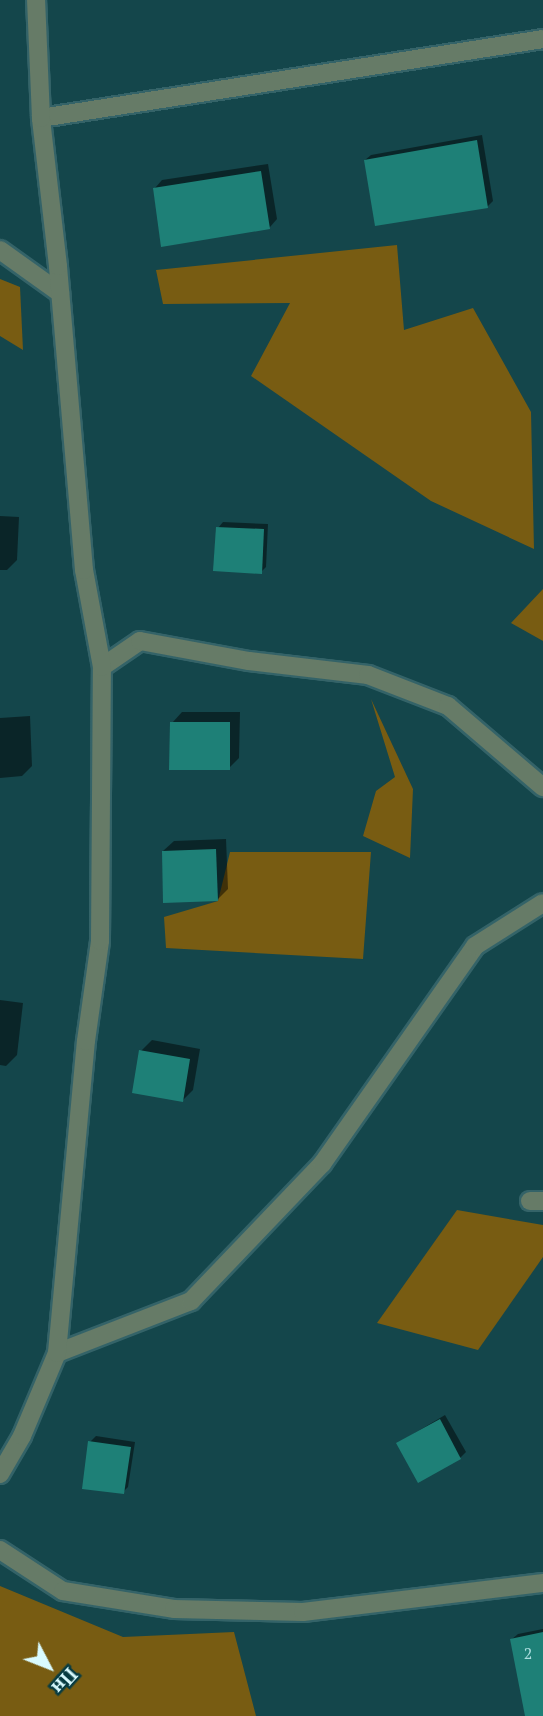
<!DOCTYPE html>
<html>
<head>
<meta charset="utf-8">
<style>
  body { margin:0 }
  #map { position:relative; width:543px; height:1716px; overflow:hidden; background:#14464b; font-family:"PT Serif",serif }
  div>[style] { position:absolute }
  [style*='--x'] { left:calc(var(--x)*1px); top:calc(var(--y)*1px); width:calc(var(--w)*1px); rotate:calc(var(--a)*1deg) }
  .green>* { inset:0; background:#785c12 }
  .shadow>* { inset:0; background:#0007 }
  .building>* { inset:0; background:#1e8077 }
  .roads { filter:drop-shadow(2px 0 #346368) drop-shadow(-2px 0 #346368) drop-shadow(0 2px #346368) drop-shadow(0 -2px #346368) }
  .minor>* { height:18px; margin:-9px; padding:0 9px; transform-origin:9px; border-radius:9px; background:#667b67 }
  span { translate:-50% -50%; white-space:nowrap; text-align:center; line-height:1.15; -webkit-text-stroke:6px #063b41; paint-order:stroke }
  .number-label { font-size:16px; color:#aadcdd }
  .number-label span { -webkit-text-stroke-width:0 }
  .north { position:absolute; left:14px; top:1632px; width:70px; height:70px; -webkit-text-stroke:5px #063b41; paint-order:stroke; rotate:132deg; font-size:19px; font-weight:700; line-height:28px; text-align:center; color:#d9fbff }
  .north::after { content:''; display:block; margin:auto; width:24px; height:32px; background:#d9fbff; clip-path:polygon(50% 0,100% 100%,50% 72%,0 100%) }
</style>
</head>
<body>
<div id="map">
  <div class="green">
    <i style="clip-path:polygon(397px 245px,404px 330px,473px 308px,531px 412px,534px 549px,431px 501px,251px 376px,290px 303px,163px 304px,156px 270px)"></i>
    <i style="clip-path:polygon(0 279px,20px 287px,23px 350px,0 336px)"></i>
    <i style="clip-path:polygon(543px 589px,543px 641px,511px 623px)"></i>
    <i style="clip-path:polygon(371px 699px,413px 789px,410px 858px,363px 836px,376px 791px,395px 777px)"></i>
    <i style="clip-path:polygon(230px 852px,371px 852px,363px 959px,166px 948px,164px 917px,218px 901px)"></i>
    <i style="clip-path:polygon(457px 1210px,543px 1225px,543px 1257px,478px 1350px,377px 1323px)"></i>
    <i style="clip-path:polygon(0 1586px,123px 1637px,234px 1632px,256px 1716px,0 1716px)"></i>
  </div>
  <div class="shadow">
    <i style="clip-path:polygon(482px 135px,493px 201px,488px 206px,365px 160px,371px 155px)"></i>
    <i style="clip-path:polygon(268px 164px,277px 219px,270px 227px,155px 188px,162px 180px)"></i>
    <i style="clip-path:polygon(0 516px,19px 517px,17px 560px,7px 570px,0 570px)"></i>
    <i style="clip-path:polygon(223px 522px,268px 524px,266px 567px,261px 572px,218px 528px)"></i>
    <i style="clip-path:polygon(182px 712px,240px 712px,239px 758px,229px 768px,172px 723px)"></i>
    <i style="clip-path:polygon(30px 716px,32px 766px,22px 776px,0 778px,0 718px)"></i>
    <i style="clip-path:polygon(226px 839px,228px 889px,217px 900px,163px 851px,174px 841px)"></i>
    <i style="clip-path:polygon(0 1000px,23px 1003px,17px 1055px,6px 1066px,0 1065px)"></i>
    <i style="clip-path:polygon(152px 1040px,200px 1049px,193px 1090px,183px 1100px,141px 1051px)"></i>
    <i style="clip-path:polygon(445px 1415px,466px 1452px,460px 1458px,398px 1443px)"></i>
    <i style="clip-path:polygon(96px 1436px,135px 1442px,128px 1487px,123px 1492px,90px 1442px)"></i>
    <i style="clip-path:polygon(543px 1629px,543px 1666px,512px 1639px,518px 1634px)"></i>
  </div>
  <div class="building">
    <i style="clip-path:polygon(477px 140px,488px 208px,375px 226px,364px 160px)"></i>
    <i style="clip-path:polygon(261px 171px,270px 229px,161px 247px,153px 188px)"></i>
    <i style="clip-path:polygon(216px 527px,264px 529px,262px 574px,213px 571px)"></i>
    <i style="clip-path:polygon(170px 722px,230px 722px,230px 770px,169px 770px)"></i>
    <i style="clip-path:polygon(216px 849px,218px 901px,163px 903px,162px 851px)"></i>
    <i style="clip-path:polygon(139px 1050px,190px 1059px,183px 1102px,132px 1093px)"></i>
    <i style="clip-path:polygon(440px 1419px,461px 1459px,418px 1483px,396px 1443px)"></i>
    <i style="clip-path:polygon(88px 1441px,131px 1447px,124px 1494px,82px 1489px)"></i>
    <i style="clip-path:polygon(543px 1632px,543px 1716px,525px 1716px,510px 1639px)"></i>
  </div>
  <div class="roads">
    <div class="minor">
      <i style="--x:41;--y:118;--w:508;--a:-8.94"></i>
      <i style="--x:0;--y:250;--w:74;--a:35.6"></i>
      <i style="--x:102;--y:667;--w:46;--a:-34.4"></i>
      <i style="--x:140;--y:641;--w:111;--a:10.4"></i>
      <i style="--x:249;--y:661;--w:120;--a:6.7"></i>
      <i style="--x:368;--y:675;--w:86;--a:21.2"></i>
      <i style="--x:448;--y:706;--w:125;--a:40.5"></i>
      <i style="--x:530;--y:1201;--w:13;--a:0"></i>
      <i style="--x:57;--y:1353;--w:144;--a:-21.2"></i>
      <i style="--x:191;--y:1301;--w:190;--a:-46.3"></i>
      <i style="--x:322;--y:1164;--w:266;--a:-54.9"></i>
      <i style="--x:475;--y:946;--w:80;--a:-32.3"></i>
      <i style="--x:0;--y:1474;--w:44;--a:-59.9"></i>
      <i style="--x:22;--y:1436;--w:90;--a:-67.1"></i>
      <i style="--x:57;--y:1353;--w:313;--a:-84.7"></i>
      <i style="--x:86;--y:1041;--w:101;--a:-82"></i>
      <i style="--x:100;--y:941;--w:274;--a:-89.6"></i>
      <i style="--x:102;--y:667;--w:99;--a:-100.5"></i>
      <i style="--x:84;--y:570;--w:305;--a:-94.9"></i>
      <i style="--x:58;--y:266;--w:149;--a:-96.6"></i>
      <i style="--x:41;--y:118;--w:118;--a:-92.4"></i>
      <i style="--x:0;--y:1550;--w:75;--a:33.1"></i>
      <i style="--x:63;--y:1591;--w:112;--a:9.2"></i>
      <i style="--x:174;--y:1609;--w:129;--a:1.3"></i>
      <i style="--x:303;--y:1612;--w:242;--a:-6.9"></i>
    </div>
  </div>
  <div class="number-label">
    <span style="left:528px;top:1653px">2</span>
  </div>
  <div class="north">Пн</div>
</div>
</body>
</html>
